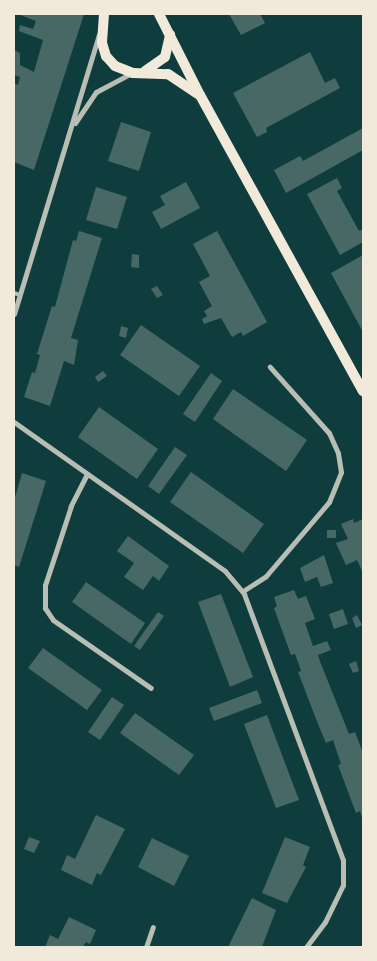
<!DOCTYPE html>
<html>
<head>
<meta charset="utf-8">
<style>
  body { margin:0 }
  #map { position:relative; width:377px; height:961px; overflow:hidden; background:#0f3d3e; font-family:Signika,sans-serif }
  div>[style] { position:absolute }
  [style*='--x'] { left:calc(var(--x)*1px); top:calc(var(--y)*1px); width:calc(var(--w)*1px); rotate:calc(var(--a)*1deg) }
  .building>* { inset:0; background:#486865 }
  .service>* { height:4px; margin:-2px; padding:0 2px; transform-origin:2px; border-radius:2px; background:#b8beb3 }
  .minor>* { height:5px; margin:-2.5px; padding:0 2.5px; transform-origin:2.5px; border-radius:2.5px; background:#b8beb3 }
  .secondary>* { height:10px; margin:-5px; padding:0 5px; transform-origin:5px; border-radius:5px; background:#f1e9da }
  span { translate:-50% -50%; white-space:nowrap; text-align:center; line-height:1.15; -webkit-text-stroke:5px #f1e9da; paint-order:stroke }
  .frame { position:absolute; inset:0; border:15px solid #f1e9da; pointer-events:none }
</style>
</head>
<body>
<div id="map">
  <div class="building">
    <i style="clip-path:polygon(18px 14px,84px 14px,34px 170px,14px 162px,14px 83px,18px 85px,20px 77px,14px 75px,14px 50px,20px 53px,20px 65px,34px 72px,43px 40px,19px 31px,20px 25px,33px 29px,36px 21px)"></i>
    <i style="clip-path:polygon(229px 14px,260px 14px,265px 23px,241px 35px)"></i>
    <i style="clip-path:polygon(310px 52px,325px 83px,335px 78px,340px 88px,266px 128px,267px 132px,257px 137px,233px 93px)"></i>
    <i style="clip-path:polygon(121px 122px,151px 132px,139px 171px,108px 161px)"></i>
    <i style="clip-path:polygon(363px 128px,363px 150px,286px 193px,274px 170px,300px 156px,303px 161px)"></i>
    <i style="clip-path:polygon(337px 178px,342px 188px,337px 191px,359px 231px,363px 229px,363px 242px,340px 255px,307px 194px)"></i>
    <i style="clip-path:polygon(186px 182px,200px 208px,161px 229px,152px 212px,165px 205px,160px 196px)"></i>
    <i style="clip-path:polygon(96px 187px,127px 197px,117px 229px,86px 220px)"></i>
    <i style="clip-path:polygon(79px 231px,102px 238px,71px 338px,78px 340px,74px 365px,64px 361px,50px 406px,24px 397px,32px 372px,35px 373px,40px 355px,37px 354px,52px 306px,55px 307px,73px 240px,76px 241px)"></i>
    <i style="clip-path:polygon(217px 231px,267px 322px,243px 336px,241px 332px,232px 337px,221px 318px,204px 324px,202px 319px,207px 316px,204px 311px,212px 306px,199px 282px,210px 276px,193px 244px)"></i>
    <i style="clip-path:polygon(132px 254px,139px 255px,139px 268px,131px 267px)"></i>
    <i style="clip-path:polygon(363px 255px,363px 332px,331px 273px)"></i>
    <i style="clip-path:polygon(157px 286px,163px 295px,157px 298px,151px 289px)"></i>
    <i style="clip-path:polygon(141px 325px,200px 366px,179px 396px,120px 355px)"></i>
    <i style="clip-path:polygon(121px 326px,128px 328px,126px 338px,119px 336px)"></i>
    <i style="clip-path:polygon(103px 371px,107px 376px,98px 382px,95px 377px)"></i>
    <i style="clip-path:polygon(211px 373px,222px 381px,195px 422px,183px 414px)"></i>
    <i style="clip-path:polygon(233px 389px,307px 440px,286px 471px,213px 419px)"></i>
    <i style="clip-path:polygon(99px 407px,158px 449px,137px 479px,78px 437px)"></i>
    <i style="clip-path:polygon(175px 447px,187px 455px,159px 494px,148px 486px)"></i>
    <i style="clip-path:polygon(191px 472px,264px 524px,243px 553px,170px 502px)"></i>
    <i style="clip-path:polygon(22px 473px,46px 481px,19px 567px,14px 565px,14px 501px)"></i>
    <i style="clip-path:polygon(353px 519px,354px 523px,363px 519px,363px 573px,357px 560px,346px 565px,336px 543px,348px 539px,341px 524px)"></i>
    <i style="clip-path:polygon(327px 530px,336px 530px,336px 538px,327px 538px)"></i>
    <i style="clip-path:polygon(128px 536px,169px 566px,159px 581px,153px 576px,143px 590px,124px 577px,134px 563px,117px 551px)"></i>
    <i style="clip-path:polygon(324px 555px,333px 583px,321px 587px,317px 577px,305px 582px,300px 568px)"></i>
    <i style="clip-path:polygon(86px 582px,145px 623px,131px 644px,72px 602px)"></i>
    <i style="clip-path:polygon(294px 590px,298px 599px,306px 596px,315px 619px,305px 623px,313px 646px,327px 641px,331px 650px,318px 655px,321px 664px,349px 734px,355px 732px,363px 753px,363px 820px,360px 811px,356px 813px,338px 765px,341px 764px,333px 740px,326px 743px,316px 719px,298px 672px,301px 671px,298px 662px,295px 654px,291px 655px,274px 608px,277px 606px,274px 597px)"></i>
    <i style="clip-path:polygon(221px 594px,253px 677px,230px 687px,198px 602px)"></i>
    <i style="clip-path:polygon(343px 609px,348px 624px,334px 629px,329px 614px)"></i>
    <i style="clip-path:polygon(158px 612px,164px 616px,140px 650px,134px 646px)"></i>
    <i style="clip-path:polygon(357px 615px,362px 625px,356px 628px,352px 618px)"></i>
    <i style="clip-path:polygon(43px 648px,102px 690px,87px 710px,28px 668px)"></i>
    <i style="clip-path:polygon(356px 661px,359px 671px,353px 673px,349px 664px)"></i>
    <i style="clip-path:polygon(257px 690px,262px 703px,214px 721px,209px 708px)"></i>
    <i style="clip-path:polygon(112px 697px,124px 705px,100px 740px,88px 732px)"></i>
    <i style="clip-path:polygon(135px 713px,194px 755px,179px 775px,120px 733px)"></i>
    <i style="clip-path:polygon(267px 715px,299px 800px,276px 808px,244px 724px)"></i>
    <i style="clip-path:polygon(96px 815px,125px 829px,101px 875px,97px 873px,92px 885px,61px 870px,67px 855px,75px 859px)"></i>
    <i style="clip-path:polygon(29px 837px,40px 841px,34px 853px,24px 849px)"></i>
    <i style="clip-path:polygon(285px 837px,310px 847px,303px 865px,306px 867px,287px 903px,262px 893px)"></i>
    <i style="clip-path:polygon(152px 838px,189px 856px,174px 886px,138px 867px)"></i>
    <i style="clip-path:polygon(252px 898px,276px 910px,262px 947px,228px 947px)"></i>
    <i style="clip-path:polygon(69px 917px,96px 930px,90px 944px,86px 942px,83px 947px,45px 947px,50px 935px,58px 939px)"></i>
  </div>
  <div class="service">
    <i style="--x:14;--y:293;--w:6;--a:18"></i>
  </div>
  <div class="minor">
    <i style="--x:75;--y:123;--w:37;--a:-56"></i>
    <i style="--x:96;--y:92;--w:38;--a:-28"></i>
    <i style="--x:14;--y:314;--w:292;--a:-73.1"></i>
    <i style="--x:14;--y:422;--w:258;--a:35.2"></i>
    <i style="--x:225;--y:571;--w:30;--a:50"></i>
    <i style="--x:244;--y:594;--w:284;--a:69.6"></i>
    <i style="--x:343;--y:860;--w:25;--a:90"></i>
    <i style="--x:343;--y:885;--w:41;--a:115.9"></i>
    <i style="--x:325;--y:922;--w:31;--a:127"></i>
    <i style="--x:87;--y:474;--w:36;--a:117"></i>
    <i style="--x:71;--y:506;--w:83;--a:108.2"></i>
    <i style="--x:45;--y:585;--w:23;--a:90"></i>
    <i style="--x:45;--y:608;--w:14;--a:56"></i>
    <i style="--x:53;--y:620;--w:119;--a:34.8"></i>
    <i style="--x:243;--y:591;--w:27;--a:-33"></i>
    <i style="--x:266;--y:576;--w:97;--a:-49.6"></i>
    <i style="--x:329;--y:502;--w:32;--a:-68"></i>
    <i style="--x:341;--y:472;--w:19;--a:-99"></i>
    <i style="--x:338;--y:453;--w:22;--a:-114"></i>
    <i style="--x:329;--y:433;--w:89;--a:-131.8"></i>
    <i style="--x:146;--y:947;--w:21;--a:-71"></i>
  </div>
  <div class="secondary">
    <i style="--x:104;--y:14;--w:29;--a:94"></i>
    <i style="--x:102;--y:43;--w:14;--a:73"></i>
    <i style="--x:106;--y:56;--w:13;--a:48"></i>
    <i style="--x:115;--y:66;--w:19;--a:21"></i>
    <i style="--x:133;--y:73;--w:35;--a:2"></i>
    <i style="--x:168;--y:74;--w:37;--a:34"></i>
    <i style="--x:159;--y:14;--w:91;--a:63.2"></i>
    <i style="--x:200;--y:95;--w:338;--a:61.2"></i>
    <i style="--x:145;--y:71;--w:24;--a:-35"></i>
    <i style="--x:165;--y:57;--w:23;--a:-77"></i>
  </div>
  <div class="frame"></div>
</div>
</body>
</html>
